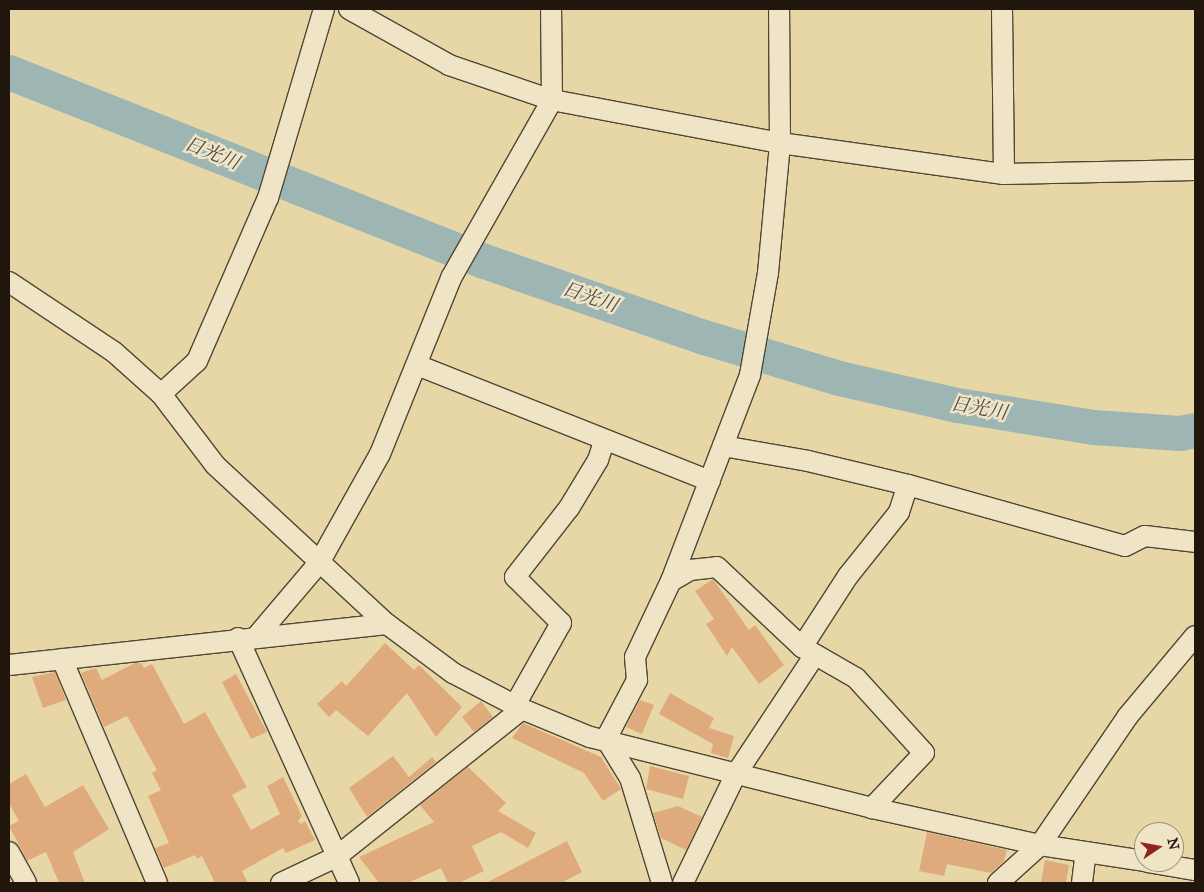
<!DOCTYPE html>
<html>
<head>
<meta charset="utf-8">
<style>
  body { margin:0 }
  #map { position:relative; width:1204px; height:892px; overflow:hidden; background:#e7d7a7; font-family:"IM FELL Great Primer","Noto Serif JP",serif }
  div>[style] { position:absolute }
  [style*='--x'] { left:calc(var(--x)*1px); top:calc(var(--y)*1px); width:calc(var(--w)*1px); rotate:calc(var(--a)*1deg) }
  .river>* { height:35px; margin:-17.5px; padding:0 17.5px; transform-origin:17.5px; border-radius:17.5px; background:#9db6b4 }
  .building>* { inset:0; background:#e0ab7c }
  .roads { filter:drop-shadow(1px 0 #524632) drop-shadow(-1px 0 #524632) drop-shadow(0 1px #524632) drop-shadow(0 -1px #524632) }
  .street>* { height:20px; margin:-10px; padding:0 10px; transform-origin:10px; border-radius:10px; background:#efe5c6 }
  span { translate:-50% -50%; white-space:nowrap; text-align:center; line-height:1.15; -webkit-text-stroke:5px #efe5c6; paint-order:stroke }
  .water-label { font-size:19px; color:#4c4e46; font-style:italic }
  .frame { position:absolute; inset:0; border:10px solid #21160b; pointer-events:none }
  .north { position:absolute; left:1134px; top:822px; width:50px; height:50px; box-sizing:border-box; background:#efe5c6; border:1px solid #9d927b; border-radius:50%; rotate:78deg; font-size:14px; font-weight:700; line-height:20px; text-align:center; color:#21160b }
  .north::after { content:''; display:block; margin:auto; width:18px; height:22px; background:#8f2418; clip-path:polygon(50% 0,100% 100%,50% 72%,0 100%) }
</style>
</head>
<body>
<div id="map">
  <div class="river">
    <i style="--x:9;--y:72;--w:511;--a:21.7"></i>
    <i style="--x:484;--y:261;--w:233;--a:19.1"></i>
    <i style="--x:704;--y:337;--w:141;--a:16.9"></i>
    <i style="--x:839;--y:378;--w:121;--a:12.9"></i>
    <i style="--x:957;--y:405;--w:138;--a:9.2"></i>
    <i style="--x:1093;--y:427;--w:87;--a:3.9"></i>
    <i style="--x:1180;--y:433;--w:15;--a:-11"></i>
  </div>
  <div class="building">
    <i style="clip-path:polygon(713px 579px,749px 630px,755px 625px,784px 665px,759px 684px,732px 647px,727px 656px,706px 624px,714px 619px,695px 591px)"></i>
    <i style="clip-path:polygon(385px 643px,414px 670px,419px 665px,462px 707px,436px 737px,407px 693px,368px 736px,336px 710px,329px 717px,317px 704px,342px 681px,346px 686px)"></i>
    <i style="clip-path:polygon(135px 663px,141px 663px,144px 668px,152px 664px,184px 724px,205px 712px,247px 787px,232px 795px,251px 830px,280px 814px,267px 786px,283px 777px,302px 816px,298px 821px,301px 824px,305px 821px,315px 840px,286px 853px,283px 848px,242px 871px,248px 883px,215px 883px,202px 856px,197px 859px,195px 855px,164px 868px,155px 848px,169px 843px,148px 796px,161px 790px,152px 773px,157px 770px,127px 716px,104px 727px,81px 673px,96px 668px,102px 680px)"></i>
    <i style="clip-path:polygon(55px 672px,66px 700px,43px 708px,32px 677px)"></i>
    <i style="clip-path:polygon(236px 674px,267px 732px,251px 739px,222px 682px)"></i>
    <i style="clip-path:polygon(670px 693px,714px 718px,709px 728px,734px 736px,728px 758px,711px 753px,713px 744px,659px 714px)"></i>
    <i style="clip-path:polygon(640px 700px,654px 705px,642px 734px,626px 727px)"></i>
    <i style="clip-path:polygon(481px 701px,493px 717px,474px 732px,462px 717px)"></i>
    <i style="clip-path:polygon(523px 723px,601px 757px,621px 789px,603px 801px,584px 773px,512px 738px)"></i>
    <i style="clip-path:polygon(393px 756px,409px 777px,432px 757px,436px 762px,367px 817px,349px 788px)"></i>
    <i style="clip-path:polygon(650px 766px,689px 776px,683px 799px,646px 789px)"></i>
    <i style="clip-path:polygon(468px 767px,506px 803px,498px 811px,536px 833px,528px 848px,501px 832px,472px 846px,484px 871px,459px 883px,448px 883px,441px 868px,408px 883px,379px 883px,359px 857px,434px 822px,420px 805px)"></i>
    <i style="clip-path:polygon(26px 774px,45px 807px,83px 785px,109px 829px,73px 852px,85px 883px,59px 883px,46px 852px,27px 861px,19px 845px,9px 826px,19px 821px,9px 803px,9px 784px)"></i>
    <i style="clip-path:polygon(678px 806px,702px 817px,686px 850px,661px 838px,653px 813px)"></i>
    <i style="clip-path:polygon(927px 832px,1007px 850px,1004px 861px,991px 873px,947px 864px,944px 876px,919px 871px)"></i>
    <i style="clip-path:polygon(567px 841px,582px 872px,561px 883px,486px 883px)"></i>
    <i style="clip-path:polygon(1045px 860px,1069px 865px,1066px 883px,1041px 883px)"></i>
  </div>
  <div class="roads">
    <div class="street">
      <i style="--x:349;--y:9;--w:115;--a:29.2"></i>
      <i style="--x:449;--y:65;--w:109;--a:18.8"></i>
      <i style="--x:552;--y:100;--w:232;--a:10.7"></i>
      <i style="--x:780;--y:143;--w:226;--a:7.9"></i>
      <i style="--x:1004;--y:174;--w:191;--a:-1.2"></i>
      <i style="--x:1002;--y:9;--w:165;--a:89.3"></i>
      <i style="--x:9;--y:282;--w:126;--a:33.7"></i>
      <i style="--x:114;--y:352;--w:63;--a:41.8"></i>
      <i style="--x:161;--y:394;--w:89;--a:52.7"></i>
      <i style="--x:215;--y:465;--w:234;--a:42.8"></i>
      <i style="--x:417;--y:365;--w:315;--a:21.6"></i>
      <i style="--x:161;--y:394;--w:49;--a:-42.5"></i>
      <i style="--x:197;--y:361;--w:178;--a:-66.5"></i>
      <i style="--x:268;--y:198;--w:197;--a:-73.5"></i>
      <i style="--x:723;--y:446;--w:86;--a:10"></i>
      <i style="--x:808;--y:461;--w:103;--a:13.5"></i>
      <i style="--x:908;--y:485;--w:225;--a:15.7"></i>
      <i style="--x:1125;--y:546;--w:22;--a:-27"></i>
      <i style="--x:1145;--y:536;--w:50;--a:6.8"></i>
      <i style="--x:671;--y:581;--w:221;--a:-69"></i>
      <i style="--x:750;--y:375;--w:104;--a:-80"></i>
      <i style="--x:768;--y:273;--w:131;--a:-84.7"></i>
      <i style="--x:780;--y:143;--w:134;--a:-90.4"></i>
      <i style="--x:257;--y:636;--w:96;--a:-49.7"></i>
      <i style="--x:319;--y:563;--w:125;--a:-60.8"></i>
      <i style="--x:380;--y:454;--w:190;--a:-68"></i>
      <i style="--x:451;--y:278;--w:205;--a:-60.4"></i>
      <i style="--x:552;--y:100;--w:91;--a:-90.6"></i>
      <i style="--x:238;--y:638;--w:269;--a:65.6"></i>
      <i style="--x:802;--y:647;--w:85;--a:-57.1"></i>
      <i style="--x:848;--y:576;--w:82;--a:-51.4"></i>
      <i style="--x:899;--y:512;--w:28;--a:-72"></i>
      <i style="--x:62;--y:659;--w:243;--a:67"></i>
      <i style="--x:9;--y:665;--w:380;--a:-6.2"></i>
      <i style="--x:387;--y:624;--w:82;--a:36.6"></i>
      <i style="--x:453;--y:673;--w:78;--a:27.6"></i>
      <i style="--x:522;--y:709;--w:74;--a:22.4"></i>
      <i style="--x:590;--y:737;--w:291;--a:14.1"></i>
      <i style="--x:872;--y:808;--w:172;--a:12.4"></i>
      <i style="--x:1040;--y:845;--w:105;--a:8.7"></i>
      <i style="--x:515;--y:705;--w:94;--a:-60.7"></i>
      <i style="--x:561;--y:623;--w:65;--a:-135"></i>
      <i style="--x:515;--y:577;--w:88;--a:-52"></i>
      <i style="--x:569;--y:508;--w:56;--a:-58.9"></i>
      <i style="--x:598;--y:460;--w:20;--a:-72"></i>
      <i style="--x:9;--y:852;--w:35;--a:61"></i>
      <i style="--x:1147;--y:862;--w:49;--a:9.5"></i>
      <i style="--x:281;--y:883;--w:61;--a:-25.3"></i>
      <i style="--x:336;--y:857;--w:238;--a:-38.5"></i>
      <i style="--x:662;--y:883;--w:110;--a:-106.9"></i>
      <i style="--x:630;--y:778;--w:46;--a:-121.6"></i>
      <i style="--x:606;--y:739;--w:67;--a:-62.3"></i>
      <i style="--x:637;--y:680;--w:23;--a:-95"></i>
      <i style="--x:635;--y:657;--w:84;--a:-64.7"></i>
      <i style="--x:671;--y:581;--w:22;--a:-30"></i>
      <i style="--x:690;--y:570;--w:27;--a:-6"></i>
      <i style="--x:717;--y:567;--w:117;--a:43.3"></i>
      <i style="--x:802;--y:647;--w:62;--a:29.9"></i>
      <i style="--x:856;--y:678;--w:101;--a:47.8"></i>
      <i style="--x:924;--y:753;--w:76;--a:133.4"></i>
      <i style="--x:683;--y:883;--w:121;--a:-64.1"></i>
      <i style="--x:736;--y:774;--w:141;--a:-56.5"></i>
      <i style="--x:998;--y:883;--w:57;--a:-42.1"></i>
      <i style="--x:1040;--y:845;--w:156;--a:-55.7"></i>
      <i style="--x:1128;--y:716;--w:104;--a:-50.1"></i>
      <i style="--x:1082;--y:883;--w:31;--a:-83"></i>
    </div>
  </div>
  <div class="water-label">
    <span style="left:212px;top:153px;rotate:22deg">日光川</span>
    <span style="left:590px;top:297px;rotate:19deg">日光川</span>
    <span style="left:979px;top:408px;rotate:10deg">日光川</span>
  </div>
  <div class="frame"></div>
  <div class="north">N</div>
</div>
</body>
</html>
